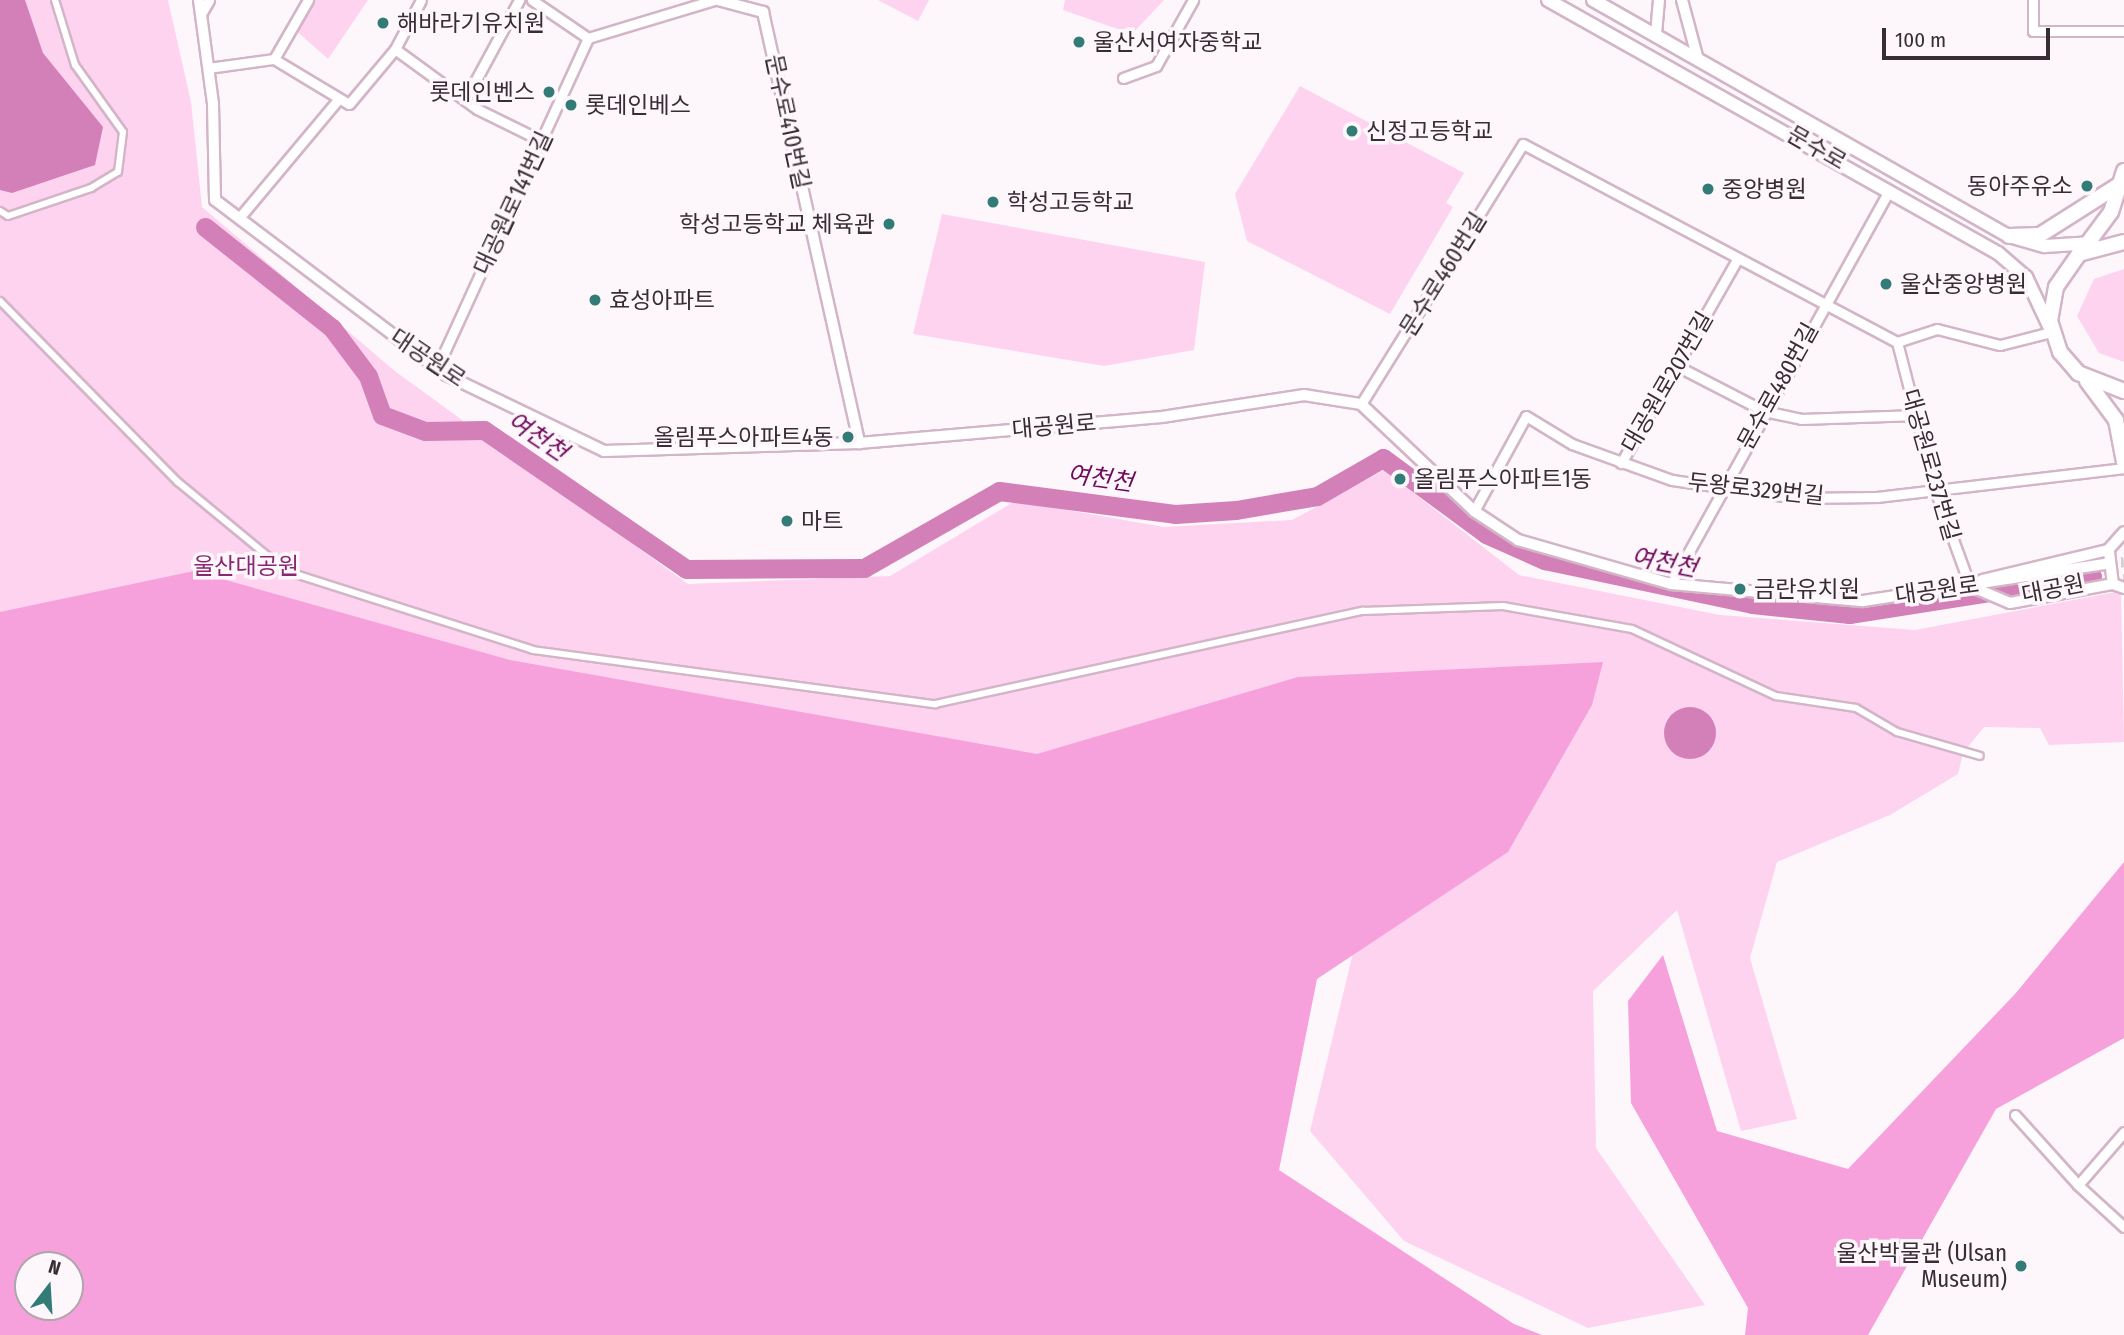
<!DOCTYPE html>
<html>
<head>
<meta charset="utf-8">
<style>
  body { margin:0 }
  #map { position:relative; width:2124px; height:1335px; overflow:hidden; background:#fdf7fb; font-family:"Fira Sans Condensed","Noto Sans KR",sans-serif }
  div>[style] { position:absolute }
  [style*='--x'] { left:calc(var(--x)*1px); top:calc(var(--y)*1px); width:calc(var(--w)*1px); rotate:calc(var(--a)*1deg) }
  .green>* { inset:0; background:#fed3ef }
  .forest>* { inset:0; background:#f7a1dc }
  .water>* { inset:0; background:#d380b9 }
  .round { border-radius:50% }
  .river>* { height:19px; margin:-9.5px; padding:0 9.5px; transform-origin:9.5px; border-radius:9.5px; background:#d380b9 }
  .tertiary-tunnel>* { height:10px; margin-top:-5px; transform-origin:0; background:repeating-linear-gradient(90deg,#d6cfd3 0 10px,transparent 0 15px) }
  .roads { filter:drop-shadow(2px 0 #d3b5c8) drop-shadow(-2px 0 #d3b5c8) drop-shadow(0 2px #d3b5c8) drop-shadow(0 -2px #d3b5c8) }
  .pedestrian>* { height:6px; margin:-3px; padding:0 3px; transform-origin:3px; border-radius:3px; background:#fff }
  .minor>* { height:9px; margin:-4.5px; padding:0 4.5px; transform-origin:4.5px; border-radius:4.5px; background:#fff }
  .tertiary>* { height:10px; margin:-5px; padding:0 5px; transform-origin:5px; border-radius:5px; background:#fff }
  .secondary>* { height:12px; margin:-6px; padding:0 6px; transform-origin:6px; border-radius:6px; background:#fff }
  .primary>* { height:14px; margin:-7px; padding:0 7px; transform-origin:7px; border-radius:7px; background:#fff }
  .dots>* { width:19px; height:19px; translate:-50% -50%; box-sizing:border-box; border:4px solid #fdf7fb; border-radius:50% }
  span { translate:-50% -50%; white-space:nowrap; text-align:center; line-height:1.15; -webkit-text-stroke:7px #fdf7fb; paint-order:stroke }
  .poi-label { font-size:23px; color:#392d35 }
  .left { translate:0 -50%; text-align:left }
  .right { translate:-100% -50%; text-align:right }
  .street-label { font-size:23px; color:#392d35 }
  .park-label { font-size:23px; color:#892871 }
  .water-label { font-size:24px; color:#70095a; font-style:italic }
  .north { position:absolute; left:14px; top:1251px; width:70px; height:70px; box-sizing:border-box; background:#fdf7fb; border:2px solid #afa6ac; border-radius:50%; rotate:17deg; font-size:19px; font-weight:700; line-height:28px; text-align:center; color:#392d35 }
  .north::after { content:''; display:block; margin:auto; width:24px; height:32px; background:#337b76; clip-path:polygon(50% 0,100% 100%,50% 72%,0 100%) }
  .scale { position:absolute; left:1882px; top:28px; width:168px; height:32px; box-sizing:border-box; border:4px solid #392d35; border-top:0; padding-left:9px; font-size:21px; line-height:24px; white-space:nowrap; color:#392d35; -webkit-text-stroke:5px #fdf7fb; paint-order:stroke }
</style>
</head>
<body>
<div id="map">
  <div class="green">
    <i style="clip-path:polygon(0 0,168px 0,191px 102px,202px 207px,396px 372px,688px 584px,890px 576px,1015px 501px,1164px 527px,1292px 520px,1384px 470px,1519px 575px,1720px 615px,1915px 630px,2121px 591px,2124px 742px,2049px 745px,2040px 728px,1984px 727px,1963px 753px,1958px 774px,1890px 815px,1777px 862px,1750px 958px,1797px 1119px,1741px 1131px,1677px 910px,1593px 991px,1596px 1148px,1705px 1305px,1588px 1328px,1404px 1241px,1310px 1131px,1353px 953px,0 768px)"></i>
    <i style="clip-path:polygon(308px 0,368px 0,328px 59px,292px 27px)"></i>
    <i style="clip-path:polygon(878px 0,929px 0,918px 21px)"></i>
    <i style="clip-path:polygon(1065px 0,1164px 0,1132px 34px,1063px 10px)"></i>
    <i style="clip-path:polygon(1300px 86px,1464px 173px,1446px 203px,1453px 207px,1390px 314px,1247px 241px,1235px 194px)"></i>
    <i style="clip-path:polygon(942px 214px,1205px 262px,1194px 350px,1104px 366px,913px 334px)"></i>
    <i style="clip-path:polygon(2124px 269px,2124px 362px,2099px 353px,2077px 316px,2094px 279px)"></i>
  </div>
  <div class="forest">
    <i style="clip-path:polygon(evenodd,194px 571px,510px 660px,1037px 754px,1298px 677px,1603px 662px,1592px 705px,1508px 852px,1317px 979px,1279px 1170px,1514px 1324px,1542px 1335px,0 1335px,0 612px,194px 571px,28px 1265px,70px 1265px,70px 1307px,28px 1307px,28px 1265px)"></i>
    <i style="clip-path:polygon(2124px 862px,2124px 1038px,1996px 1109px,1868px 1335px,1745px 1335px,1748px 1308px,1631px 1103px,1628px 1001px,1663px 955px,1717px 1131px,1848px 1169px,2015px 994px)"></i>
  </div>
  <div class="water">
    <i style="clip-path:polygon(0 0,25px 0,43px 53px,103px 127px,95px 165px,12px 193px,0 190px)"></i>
    <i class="round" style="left:1664px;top:707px;width:52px;height:52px"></i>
  </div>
  <div class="river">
    <i style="--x:205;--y:227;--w:162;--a:38.5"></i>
    <i style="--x:332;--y:328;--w:60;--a:53.1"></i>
    <i style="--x:368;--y:376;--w:41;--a:70.3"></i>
    <i style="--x:382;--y:415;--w:46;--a:20.4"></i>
    <i style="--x:425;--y:431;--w:59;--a:-1"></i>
    <i style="--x:484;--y:430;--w:245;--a:34.5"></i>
    <i style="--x:686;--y:569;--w:178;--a:-0.3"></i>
    <i style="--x:864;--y:568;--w:155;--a:-29.7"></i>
    <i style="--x:999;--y:491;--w:177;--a:7.4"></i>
    <i style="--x:1175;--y:514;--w:61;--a:-3.8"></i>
    <i style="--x:1236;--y:510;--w:82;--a:-9.8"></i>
    <i style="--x:1317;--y:496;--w:76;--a:-29.9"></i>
    <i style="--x:1383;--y:458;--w:128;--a:36.4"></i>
    <i style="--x:1486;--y:534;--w:64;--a:24.1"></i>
    <i style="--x:1544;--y:560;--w:213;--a:11.9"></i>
    <i style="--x:1752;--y:604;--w:98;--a:5.9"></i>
    <i style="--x:1849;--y:614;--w:246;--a:-8.9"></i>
  </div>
  <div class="tertiary-tunnel">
    <i style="--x:2106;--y:564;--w:18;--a:-6"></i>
    <i style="--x:2108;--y:579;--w:16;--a:0"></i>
  </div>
  <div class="roads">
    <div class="pedestrian">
      <i style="--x:0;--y:211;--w:9;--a:32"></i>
      <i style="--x:8;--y:216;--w:88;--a:-18.6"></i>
      <i style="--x:91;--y:188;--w:31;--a:-31"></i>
      <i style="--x:118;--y:172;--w:40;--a:-82.9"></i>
      <i style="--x:123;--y:132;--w:82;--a:-125.6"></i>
      <i style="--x:75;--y:65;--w:68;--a:-107.1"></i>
      <i style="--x:0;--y:301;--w:254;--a:45.5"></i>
      <i style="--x:178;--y:482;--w:140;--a:39.5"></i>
      <i style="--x:286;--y:571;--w:259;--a:17.7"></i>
      <i style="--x:533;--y:650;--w:406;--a:7.7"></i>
      <i style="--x:935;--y:704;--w:438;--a:-12.3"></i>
      <i style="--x:1363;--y:611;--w:140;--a:-2"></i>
      <i style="--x:1503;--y:606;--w:131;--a:10.1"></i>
      <i style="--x:1632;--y:629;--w:159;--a:25"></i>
      <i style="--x:1776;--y:696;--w:81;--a:8.5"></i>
      <i style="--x:1856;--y:708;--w:48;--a:30.3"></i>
      <i style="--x:1897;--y:732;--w:86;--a:16.1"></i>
    </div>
    <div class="minor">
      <i style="--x:532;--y:0;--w:68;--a:34.2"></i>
      <i style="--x:588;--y:38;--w:132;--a:-16.8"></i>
      <i style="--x:2033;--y:0;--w:31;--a:90"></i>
      <i style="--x:2033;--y:31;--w:91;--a:0"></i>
      <i style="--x:201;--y:14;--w:16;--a:-60"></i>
      <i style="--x:395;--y:49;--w:102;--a:36.2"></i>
      <i style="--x:477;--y:109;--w:72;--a:26.2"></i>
      <i style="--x:274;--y:59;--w:68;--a:-60"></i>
      <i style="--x:208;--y:68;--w:67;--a:-7.8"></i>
      <i style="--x:274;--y:59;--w:87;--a:31"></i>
      <i style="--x:349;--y:104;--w:72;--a:-50.1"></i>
      <i style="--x:395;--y:49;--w:55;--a:-62"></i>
      <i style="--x:1123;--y:78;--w:35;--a:-20"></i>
      <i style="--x:1156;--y:66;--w:76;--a:-60.7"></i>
      <i style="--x:465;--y:100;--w:114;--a:-61.6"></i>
      <i style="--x:239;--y:218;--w:153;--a:-50.1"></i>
      <i style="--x:1897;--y:342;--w:153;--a:75.6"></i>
      <i style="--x:1935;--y:490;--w:102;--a:70"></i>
      <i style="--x:1677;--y:366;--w:98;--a:27.3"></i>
      <i style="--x:1764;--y:411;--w:38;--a:12"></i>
      <i style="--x:1801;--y:419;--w:116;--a:-2"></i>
      <i style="--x:437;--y:368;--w:363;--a:-65.4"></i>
      <i style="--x:1361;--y:404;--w:306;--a:-58.1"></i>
      <i style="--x:1523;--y:144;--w:423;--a:27.9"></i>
      <i style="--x:1897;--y:342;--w:42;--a:-18"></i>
      <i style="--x:1937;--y:329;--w:65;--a:14.3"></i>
      <i style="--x:2000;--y:345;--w:53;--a:-14.3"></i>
      <i style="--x:1621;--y:463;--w:234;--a:-60.3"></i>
      <i style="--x:1474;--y:511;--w:108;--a:-61.3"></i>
      <i style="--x:1526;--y:416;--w:54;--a:31.3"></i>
      <i style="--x:1572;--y:444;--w:106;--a:19.8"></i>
      <i style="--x:1672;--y:480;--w:126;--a:8.2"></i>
      <i style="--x:1797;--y:498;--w:80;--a:-0.7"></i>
      <i style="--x:1877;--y:497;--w:249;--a:-6.7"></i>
      <i style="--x:1671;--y:584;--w:450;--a:-61"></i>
      <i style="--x:2015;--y:1115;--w:94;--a:48"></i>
      <i style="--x:2124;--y:1132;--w:70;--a:131"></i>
      <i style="--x:2078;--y:1185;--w:62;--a:42.4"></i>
    </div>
    <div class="tertiary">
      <i style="--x:199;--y:0;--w:105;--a:82.3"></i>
      <i style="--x:213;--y:104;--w:96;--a:88.8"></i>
      <i style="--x:215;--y:200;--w:290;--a:37.1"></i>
      <i style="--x:446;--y:375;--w:175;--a:25.7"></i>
      <i style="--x:604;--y:451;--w:255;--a:-1.8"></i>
      <i style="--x:859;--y:443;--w:304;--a:-4.9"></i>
      <i style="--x:1162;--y:417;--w:144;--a:-8.8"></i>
      <i style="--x:1304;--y:395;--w:58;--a:9"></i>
      <i style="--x:1361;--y:404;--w:156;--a:43.4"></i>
      <i style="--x:1474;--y:511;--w:53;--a:33.4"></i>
      <i style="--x:1518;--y:540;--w:159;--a:16"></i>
      <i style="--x:1671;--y:584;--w:193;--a:5.1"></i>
      <i style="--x:1863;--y:601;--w:246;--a:-8.7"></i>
      <i style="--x:718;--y:0;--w:47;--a:14.9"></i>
      <i style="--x:763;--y:12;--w:442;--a:77.4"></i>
      <i style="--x:1682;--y:0;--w:58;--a:75"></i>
      <i style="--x:1656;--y:34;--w:34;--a:-85"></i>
      <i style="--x:2109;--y:552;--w:32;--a:83"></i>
      <i style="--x:1982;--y:580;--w:130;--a:-13.4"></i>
      <i style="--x:2108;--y:550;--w:24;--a:-48"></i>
      <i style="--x:1970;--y:586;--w:43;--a:23"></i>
      <i style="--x:2010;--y:603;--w:105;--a:-10.5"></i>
      <i style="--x:2113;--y:584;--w:12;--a:20"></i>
    </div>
    <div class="secondary">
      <i style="--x:1548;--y:0;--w:516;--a:29.35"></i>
      <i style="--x:1998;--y:253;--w:37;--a:41"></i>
      <i style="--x:2026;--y:277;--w:56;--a:64.8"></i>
      <i style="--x:1593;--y:0;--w:478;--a:29.6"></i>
      <i style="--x:2009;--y:236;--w:37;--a:16"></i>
      <i style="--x:2045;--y:246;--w:48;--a:-3.6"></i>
    </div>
    <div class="primary">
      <i style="--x:2009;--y:236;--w:31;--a:-2"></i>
      <i style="--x:2040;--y:235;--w:97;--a:-32.4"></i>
      <i style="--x:2124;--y:242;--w:47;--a:165.1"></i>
      <i style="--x:2079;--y:254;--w:40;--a:124.9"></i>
      <i style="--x:2056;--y:287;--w:35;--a:100"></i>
      <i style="--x:2050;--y:321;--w:33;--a:72"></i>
      <i style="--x:2060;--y:352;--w:28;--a:49"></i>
      <i style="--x:2078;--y:373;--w:49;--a:21.4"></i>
      <i style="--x:2082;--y:251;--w:49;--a:-53.4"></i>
      <i style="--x:2111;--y:212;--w:43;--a:-72.4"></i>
      <i style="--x:2087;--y:381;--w:49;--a:53.4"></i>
      <i style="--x:2116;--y:420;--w:43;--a:79.2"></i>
    </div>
  </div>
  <div class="dots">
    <i style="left:383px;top:23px;background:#337b76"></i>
    <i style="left:1079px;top:42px;background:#337b76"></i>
    <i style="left:549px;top:92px;background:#337b76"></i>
    <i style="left:571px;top:105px;background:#337b76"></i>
    <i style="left:1352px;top:131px;background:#337b76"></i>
    <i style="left:2087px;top:186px;background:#337b76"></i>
    <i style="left:1708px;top:189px;background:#337b76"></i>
    <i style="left:993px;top:202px;background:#337b76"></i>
    <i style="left:889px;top:224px;background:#337b76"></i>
    <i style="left:1886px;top:284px;background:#337b76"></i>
    <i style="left:595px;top:300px;background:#337b76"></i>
    <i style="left:848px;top:437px;background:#337b76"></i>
    <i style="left:1400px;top:479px;background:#337b76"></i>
    <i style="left:787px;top:521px;background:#337b76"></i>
    <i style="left:1740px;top:589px;background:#337b76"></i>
    <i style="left:2021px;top:1266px;background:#337b76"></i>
  </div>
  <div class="poi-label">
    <span class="left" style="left:397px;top:23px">해바라기유치원</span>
    <span class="left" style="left:1093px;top:42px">울산서여자중학교</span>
    <span class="right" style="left:535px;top:92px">롯데인벤스</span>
    <span class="left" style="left:585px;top:105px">롯데인베스</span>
    <span class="left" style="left:1366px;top:131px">신정고등학교</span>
    <span class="right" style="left:2073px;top:186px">동아주유소</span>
    <span class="left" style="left:1722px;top:189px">중앙병원</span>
    <span class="left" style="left:1007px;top:202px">학성고등학교</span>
    <span class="right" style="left:875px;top:224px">학성고등학교 체육관</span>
    <span class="left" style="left:1900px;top:284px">울산중앙병원</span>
    <span class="left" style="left:609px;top:300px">효성아파트</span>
    <span class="right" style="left:834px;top:437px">올림푸스아파트4동</span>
    <span class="left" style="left:1414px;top:479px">올림푸스아파트1동</span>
    <span class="left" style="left:801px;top:521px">마트</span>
    <span class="left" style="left:1754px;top:589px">금란유치원</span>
    <span class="right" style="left:2007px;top:1266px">울산박물관 (Ulsan<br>Museum)</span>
  </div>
  <div class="street-label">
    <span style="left:788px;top:122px;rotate:78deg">문수로410번길</span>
    <span style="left:1817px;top:148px;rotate:30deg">문수로</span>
    <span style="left:513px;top:203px;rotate:-65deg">대공원로141번길</span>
    <span style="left:1443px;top:274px;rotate:-58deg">문수로460번길</span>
    <span style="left:428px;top:358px;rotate:34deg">대공원로</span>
    <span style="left:1667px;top:382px;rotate:-60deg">대공원로207번길</span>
    <span style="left:1778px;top:386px;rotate:-61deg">문수로480번길</span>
    <span style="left:1054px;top:426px;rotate:-5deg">대공원로</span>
    <span style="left:1931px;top:465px;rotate:74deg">대공원로237번길</span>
    <span style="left:1756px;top:489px;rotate:6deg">두왕로329번길</span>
    <span style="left:2053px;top:589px;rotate:-11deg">대공원</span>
    <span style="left:1937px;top:590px;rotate:-8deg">대공원로</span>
  </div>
  <div class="park-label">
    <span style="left:246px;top:566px">울산대공원</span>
  </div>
  <div class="water-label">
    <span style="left:537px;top:437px;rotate:34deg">여천천</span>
    <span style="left:1100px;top:479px;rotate:8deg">여천천</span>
    <span style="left:1664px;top:563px;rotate:11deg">여천천</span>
  </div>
  <div class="north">N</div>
  <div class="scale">100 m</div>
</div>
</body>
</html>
